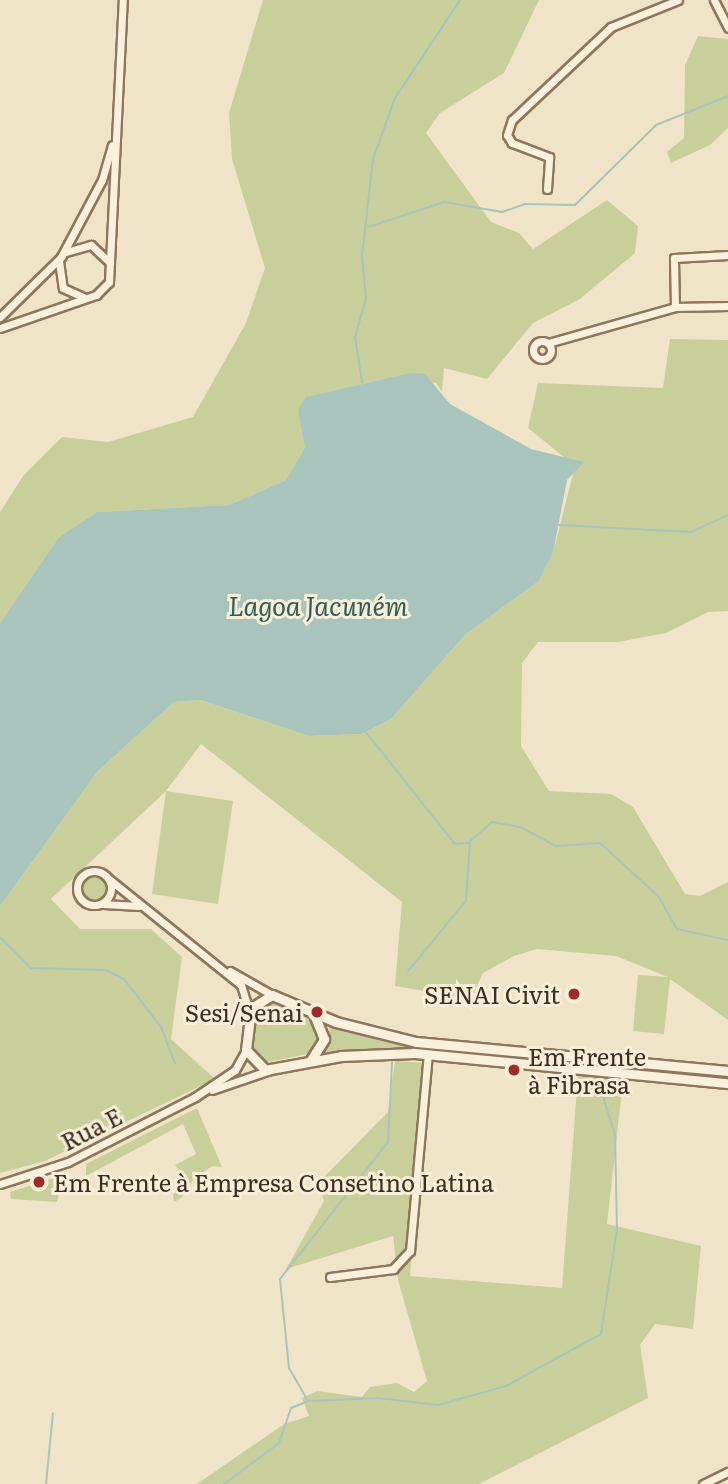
<!DOCTYPE html>
<html>
<head>
<meta charset="utf-8">
<style>
  body { margin:0 }
  #map { position:relative; width:728px; height:1484px; overflow:hidden; background:#f0e4c8; font-family:Literata,serif }
  div>[style] { position:absolute }
  [style*='--x'] { left:calc(var(--x)*1px); top:calc(var(--y)*1px); width:calc(var(--w)*1px); rotate:calc(var(--a)*1deg) }
  .green>* { inset:0; background:#c9cf9b }
  .round { border-radius:50% }
  .water>* { inset:0; background:#a9c4bc }
  .stream>* { height:2px; margin:-1px; padding:0 1px; transform-origin:1px; border-radius:1px; background:#a9c4bc }
  .roads { filter:drop-shadow(2px 0 #8d765c) drop-shadow(-2px 0 #8d765c) drop-shadow(0 2px #8d765c) drop-shadow(0 -2px #8d765c) }
  .minor>* { height:7px; margin:-3.5px; padding:0 3.5px; transform-origin:3.5px; border-radius:3.5px; background:#faf1dc }
  .minor>.ring { margin:-3.5px; padding:0; box-sizing:content-box; background:none; border:7px solid #faf1dc; border-radius:50% }
  .tertiary>* { height:9px; margin:-4.5px; padding:0 4.5px; transform-origin:4.5px; border-radius:4.5px; background:#faf1dc }
  .dots>* { width:19px; height:19px; translate:-50% -50%; box-sizing:border-box; border:4px solid #f7eed8; border-radius:50% }
  span { translate:-50% -50%; white-space:nowrap; text-align:center; line-height:1.15; -webkit-text-stroke:6px #f7eed8; paint-order:stroke }
  .poi-label { font-size:24px; color:#3d2e20 }
  .right { translate:-100% -50%; text-align:right }
  .left { translate:0 -50%; text-align:left }
  .street-label { font-size:24px; color:#3d2e20 }
  .water-label { font-size:26px; color:#2f5d5a; font-style:italic }
</style>
</head>
<body>
<div id="map">
  <div class="green">
    <i style="clip-path:polygon(263px 0,539px 0,504px 73px,440px 113px,426px 133px,491px 222px,519px 233px,533px 249px,607px 200px,638px 226px,635px 253px,580px 299px,533px 323px,487px 379px,444px 368px,442px 392px,436px 383px,389px 378px,307px 397px,305px 449px,286px 480px,229px 505px,97px 512px,59px 537px,0 623px,0 512px,23px 476px,62px 437px,108px 442px,193px 417px,246px 323px,265px 268px,232px 159px,229px 113px)"></i>
    <i style="clip-path:polygon(698px 36px,728px 39px,728px 128px,710px 145px,671px 163px,667px 152px,684px 138px,685px 65px)"></i>
    <i style="clip-path:polygon(670px 339px,728px 340px,728px 611px,708px 612px,666px 633px,618px 642px,538px 642px,522px 663px,521px 746px,549px 791px,611px 794px,633px 807px,685px 894px,700px 896px,728px 882px,728px 1020px,670px 979px,664px 1034px,633px 1031px,638px 975px,668px 977px,616px 956px,537px 949px,514px 956px,483px 973px,471px 999px,395px 986px,402px 902px,201px 744px,166px 791px,233px 801px,218px 904px,152px 894px,166px 791px,51px 899px,80px 929px,151px 929px,182px 957px,171px 1039px,215px 1079px,45px 1161px,0 1173px,0 906px,98px 771px,174px 702px,200px 700px,309px 736px,362px 734px,391px 719px,466px 634px,539px 581px,553px 553px,575px 466px,528px 428px,538px 383px,663px 388px)"></i>
    <i class="round" style="left:79px;top:873px;width:30px;height:30px"></i>
    <i style="clip-path:polygon(269px 1001px,314px 1021px,320px 1037px,312px 1053px,258px 1064px,250px 1051px,253px 1015px)"></i>
    <i style="clip-path:polygon(330px 1024px,408px 1044px,526px 1059px,407px 1049px,326px 1055px)"></i>
    <i style="clip-path:polygon(395px 1061px,427px 1063px,410px 1276px,562px 1288px,578px 1075px,623px 1081px,607px 1224px,701px 1246px,693px 1329px,655px 1324px,640px 1345px,648px 1398px,479px 1484px,197px 1484px,284px 1424px,309px 1416px,302px 1398px,317px 1391px,362px 1397px,370px 1387px,397px 1383px,414px 1392px,427px 1381px,398px 1280px,393px 1236px,286px 1269px,324px 1201px,318px 1183px,388px 1112px)"></i>
    <i style="clip-path:polygon(197px 1108px,222px 1167px,212px 1166px,193px 1180px,181px 1198px,174px 1202px,173px 1195px,186px 1179px,175px 1165px,196px 1154px,183px 1124px,86px 1176px,86px 1164px)"></i>
    <i style="clip-path:polygon(63px 1175px,57px 1202px,11px 1199px,10px 1192px)"></i>
  </div>
  <div class="water">
    <i style="clip-path:polygon(410px 373px,425px 374px,450px 404px,531px 449px,584px 462px,567px 480px,553px 553px,539px 581px,466px 634px,391px 719px,362px 734px,309px 736px,200px 700px,174px 702px,98px 771px,0 906px,0 623px,59px 537px,97px 512px,229px 505px,286px 480px,305px 448px,298px 410px,306px 397px)"></i>
  </div>
  <div class="stream">
    <i style="--x:368;--y:227;--w:80;--a:-18.2"></i>
    <i style="--x:444;--y:202;--w:59;--a:9.8"></i>
    <i style="--x:502;--y:212;--w:24;--a:-19"></i>
    <i style="--x:525;--y:204;--w:50;--a:1.1"></i>
    <i style="--x:575;--y:205;--w:114;--a:-44.6"></i>
    <i style="--x:656;--y:125;--w:78;--a:-21.9"></i>
    <i style="--x:362;--y:382;--w:46;--a:-98.8"></i>
    <i style="--x:355;--y:337;--w:41;--a:-74.2"></i>
    <i style="--x:366;--y:298;--w:42;--a:-95.4"></i>
    <i style="--x:362;--y:256;--w:98;--a:-83.5"></i>
    <i style="--x:373;--y:159;--w:65;--a:-70.2"></i>
    <i style="--x:395;--y:98;--w:118;--a:-56.4"></i>
    <i style="--x:558;--y:525;--w:133;--a:3"></i>
    <i style="--x:691;--y:532;--w:41;--a:-24.7"></i>
    <i style="--x:365;--y:731;--w:144;--a:51.5"></i>
    <i style="--x:455;--y:844;--w:13;--a:-4"></i>
    <i style="--x:468;--y:843;--w:32;--a:-41"></i>
    <i style="--x:492;--y:822;--w:28;--a:10"></i>
    <i style="--x:520;--y:827;--w:41;--a:27.8"></i>
    <i style="--x:556;--y:846;--w:44;--a:-3.9"></i>
    <i style="--x:600;--y:843;--w:79;--a:42.4"></i>
    <i style="--x:658;--y:896;--w:38;--a:60"></i>
    <i style="--x:677;--y:929;--w:52;--a:12.2"></i>
    <i style="--x:0;--y:937;--w:44;--a:45"></i>
    <i style="--x:31;--y:968;--w:75;--a:1.5"></i>
    <i style="--x:106;--y:970;--w:20;--a:27"></i>
    <i style="--x:124;--y:979;--w:61;--a:52.4"></i>
    <i style="--x:161;--y:1027;--w:39;--a:69"></i>
    <i style="--x:408;--y:971;--w:91;--a:-50.4"></i>
    <i style="--x:466;--y:901;--w:60;--a:-86.2"></i>
    <i style="--x:308;--y:1401;--w:38;--a:-120"></i>
    <i style="--x:289;--y:1368;--w:89;--a:-95.8"></i>
    <i style="--x:280;--y:1279;--w:174;--a:-51.8"></i>
    <i style="--x:388;--y:1142;--w:80;--a:-87.1"></i>
    <i style="--x:46;--y:1484;--w:71;--a:-84.4"></i>
    <i style="--x:224;--y:1484;--w:69;--a:-36.7"></i>
    <i style="--x:279;--y:1443;--w:37;--a:-71"></i>
    <i style="--x:291;--y:1408;--w:18;--a:-22"></i>
    <i style="--x:308;--y:1401;--w:71;--a:-2.4"></i>
    <i style="--x:379;--y:1398;--w:59;--a:6.8"></i>
    <i style="--x:438;--y:1405;--w:71;--a:-15.6"></i>
    <i style="--x:506;--y:1386;--w:108;--a:-28.7"></i>
    <i style="--x:601;--y:1334;--w:105;--a:-81.3"></i>
    <i style="--x:617;--y:1230;--w:96;--a:-91.2"></i>
    <i style="--x:615;--y:1134;--w:36;--a:-108"></i>
    <i style="--x:604;--y:1100;--w:14;--a:-69"></i>
  </div>
  <div class="roads">
    <div class="minor">
      <i style="--x:714;--y:0;--w:31;--a:63"></i>
      <i style="--x:547;--y:189;--w:32;--a:-86"></i>
      <i style="--x:549;--y:157;--w:40;--a:-159"></i>
      <i style="--x:512;--y:143;--w:9;--a:-122"></i>
      <i style="--x:507;--y:135;--w:16;--a:-72"></i>
      <i style="--x:512;--y:120;--w:136;--a:-43.2"></i>
      <i style="--x:611;--y:27;--w:72;--a:-21.9"></i>
      <i style="--x:66;--y:252;--w:26;--a:-16"></i>
      <i style="--x:91;--y:245;--w:26;--a:43"></i>
      <i style="--x:59;--y:261;--w:27;--a:82"></i>
      <i style="--x:63;--y:288;--w:22;--a:24"></i>
      <i style="--x:675;--y:307;--w:49;--a:-91.2"></i>
      <i style="--x:674;--y:258;--w:54;--a:-3.2"></i>
      <i style="--x:0;--y:317;--w:86;--a:-44.5"></i>
      <i style="--x:61;--y:257;--w:87;--a:-62"></i>
      <i style="--x:102;--y:180;--w:36;--a:-74"></i>
      <i style="--x:0;--y:328;--w:102;--a:-19"></i>
      <i style="--x:96;--y:295;--w:18;--a:-45"></i>
      <i style="--x:109;--y:282;--w:282;--a:-87.2"></i>
      <i class="ring" style="left:533px;top:341px;width:11px;height:11px"></i>
      <i style="--x:548;--y:343;--w:132;--a:-15.8"></i>
      <i style="--x:675;--y:307;--w:53;--a:-1.1"></i>
      <i class="ring" style="left:77px;top:871px;width:27px;height:27px"></i>
      <i style="--x:109;--y:879;--w:169;--a:38.8"></i>
      <i style="--x:241;--y:985;--w:28;--a:73"></i>
      <i style="--x:103;--y:904;--w:36;--a:3"></i>
      <i style="--x:230;--y:971;--w:48;--a:29.7"></i>
      <i style="--x:212;--y:1090;--w:61;--a:-19"></i>
      <i style="--x:0;--y:1184;--w:71;--a:-17.9"></i>
      <i style="--x:68;--y:1162;--w:143;--a:-27.1"></i>
      <i style="--x:195;--y:1097;--w:48;--a:-34"></i>
      <i style="--x:235;--y:1070;--w:23;--a:-61"></i>
      <i style="--x:330;--y:1277;--w:64;--a:-7.2"></i>
      <i style="--x:393;--y:1269;--w:25;--a:-47"></i>
      <i style="--x:410;--y:1251;--w:198;--a:-84.8"></i>
      <i style="--x:703;--y:1484;--w:28;--a:-26"></i>
    </div>
    <div class="tertiary">
      <i style="--x:311;--y:1060;--w:25;--a:-58"></i>
      <i style="--x:324;--y:1039;--w:27;--a:-112"></i>
      <i style="--x:728;--y:1071;--w:313;--a:-174.7"></i>
      <i style="--x:416;--y:1042;--w:82;--a:-166"></i>
      <i style="--x:336;--y:1022;--w:69;--a:-157.1"></i>
      <i style="--x:272;--y:995;--w:25;--a:148"></i>
      <i style="--x:251;--y:1008;--w:42;--a:96.8"></i>
      <i style="--x:246;--y:1050;--w:28;--a:46"></i>
      <i style="--x:265;--y:1070;--w:77;--a:-10.4"></i>
      <i style="--x:341;--y:1056;--w:73;--a:-2.4"></i>
      <i style="--x:414;--y:1053;--w:315;--a:5.5"></i>
    </div>
  </div>
  <div class="dots">
    <i style="left:574px;top:994px;background:#9e2a2b"></i>
    <i style="left:317px;top:1012px;background:#9e2a2b"></i>
    <i style="left:514px;top:1070px;background:#9e2a2b"></i>
    <i style="left:39px;top:1182px;background:#9e2a2b"></i>
  </div>
  <div class="poi-label">
    <span class="right" style="left:560px;top:994px">SENAI Civit</span>
    <span class="right" style="left:303px;top:1012px">Sesi/Senai</span>
    <span class="left" style="left:528px;top:1070px">Em Frente<br>à Fibrasa</span>
    <span class="left" style="left:53px;top:1182px">Em Frente à Empresa Consetino Latina</span>
  </div>
  <div class="street-label">
    <span style="left:91px;top:1128px;rotate:-27deg">Rua E</span>
  </div>
  <div class="water-label">
    <span style="left:318px;top:605px">Lagoa Jacuném</span>
  </div>
</div>
</body>
</html>
